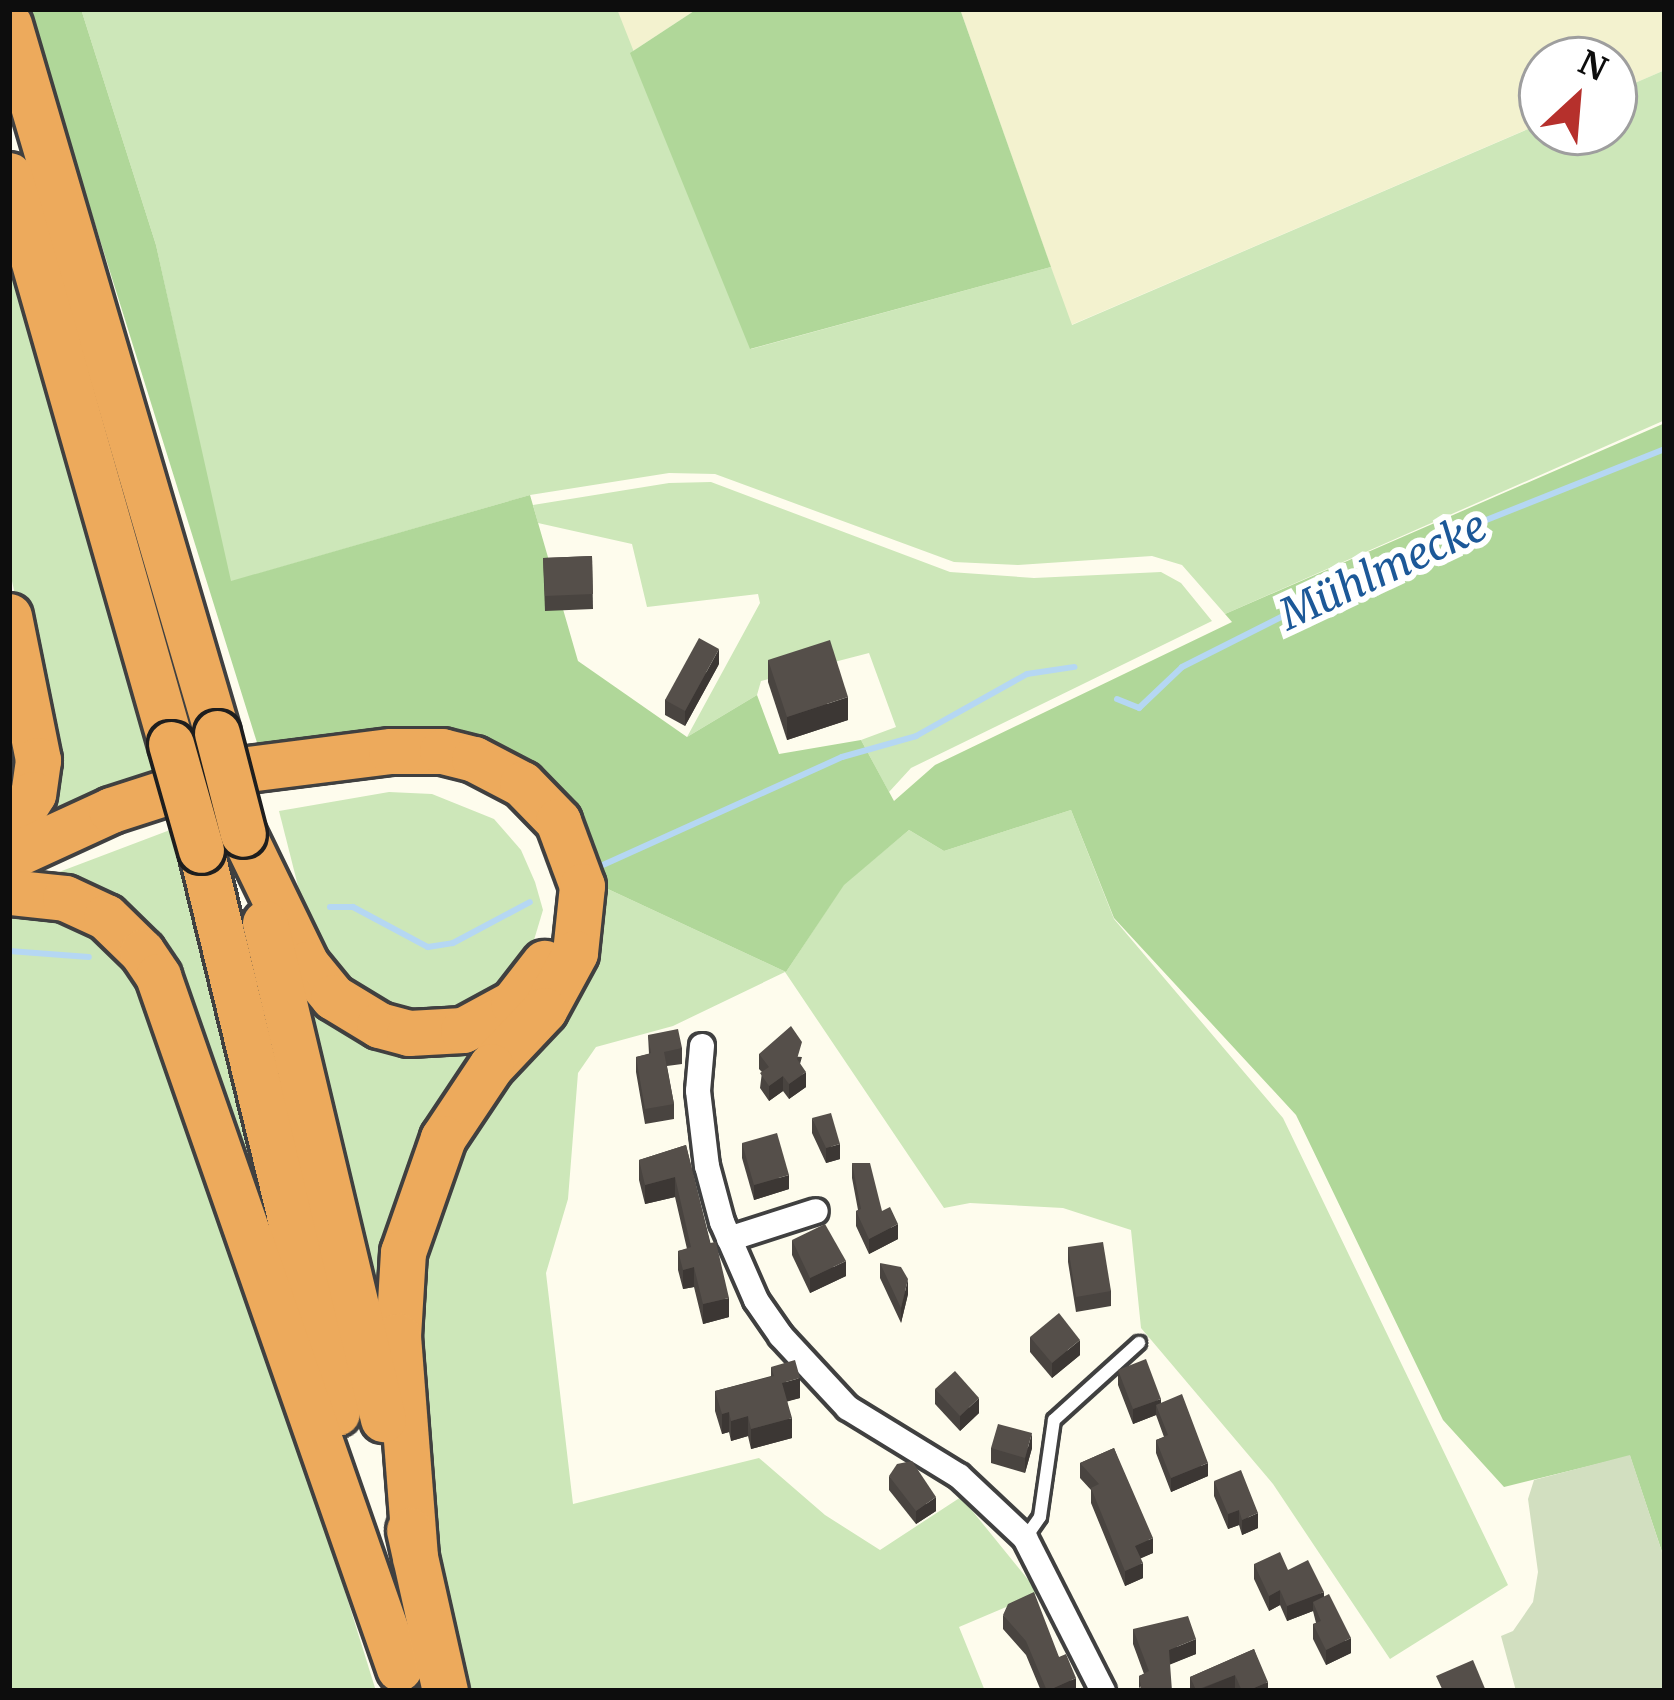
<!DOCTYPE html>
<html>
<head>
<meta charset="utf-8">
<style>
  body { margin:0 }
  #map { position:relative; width:1674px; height:1700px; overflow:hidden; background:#fefced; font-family:Merriweather,serif }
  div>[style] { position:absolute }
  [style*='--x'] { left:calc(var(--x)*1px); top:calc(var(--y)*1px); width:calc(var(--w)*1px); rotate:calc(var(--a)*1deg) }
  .farmland>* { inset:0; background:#f3f2cf }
  .green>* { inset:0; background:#cde7b9 }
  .forest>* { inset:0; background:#b0d799 }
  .cemetery>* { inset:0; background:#d2dfc0 }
  .stream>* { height:6px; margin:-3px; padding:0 3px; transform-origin:3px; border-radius:3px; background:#b5d7f3 }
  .roads { filter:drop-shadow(3px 0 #404040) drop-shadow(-3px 0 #404040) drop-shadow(0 3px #404040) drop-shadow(0 -3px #404040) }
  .service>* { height:12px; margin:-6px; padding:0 6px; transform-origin:6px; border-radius:6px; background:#fff }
  .minor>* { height:24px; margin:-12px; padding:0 12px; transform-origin:12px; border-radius:12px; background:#fff }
  .motorway>* { height:45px; margin:-22.5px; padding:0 22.5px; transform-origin:22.5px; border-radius:22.5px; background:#edaa5c }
  .bridges { filter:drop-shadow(3px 0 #1e1e1e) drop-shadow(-3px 0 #1e1e1e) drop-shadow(0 3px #1e1e1e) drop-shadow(0 -3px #1e1e1e) }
  .motorway-bridge>* { height:45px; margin:-22.5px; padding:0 22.5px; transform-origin:22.5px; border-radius:22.5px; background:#edaa5c }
  .wall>* { inset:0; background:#494440 }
  .shaded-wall>* { inset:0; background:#3c3734 }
  .building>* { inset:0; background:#554f4a }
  span { translate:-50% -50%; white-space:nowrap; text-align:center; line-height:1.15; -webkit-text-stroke:12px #fff; paint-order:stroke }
  .water-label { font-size:42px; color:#1c5898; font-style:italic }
  .frame { position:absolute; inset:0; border:12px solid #0d0d0d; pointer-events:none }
  .north { position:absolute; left:1518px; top:36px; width:120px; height:120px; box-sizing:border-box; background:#fff; border:3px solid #9e9e9e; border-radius:50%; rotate:26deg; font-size:33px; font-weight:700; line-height:48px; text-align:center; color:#0d0d0d }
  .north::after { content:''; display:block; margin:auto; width:42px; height:54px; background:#b6302c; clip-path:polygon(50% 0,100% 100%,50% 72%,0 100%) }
</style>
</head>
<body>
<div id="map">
  <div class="farmland">
    <i style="clip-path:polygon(617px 9px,697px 9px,630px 53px)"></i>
    <i style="clip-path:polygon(960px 9px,1665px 9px,1665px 70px,1614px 92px,1614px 60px,1542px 60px,1542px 123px,1071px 325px)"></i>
  </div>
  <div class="green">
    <i style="clip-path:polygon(81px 9px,617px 9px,751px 349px,1051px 267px,1072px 325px,1542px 123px,1542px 132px,1614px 132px,1614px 92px,1665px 70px,1665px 420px,1225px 614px,1182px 565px,1152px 556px,1018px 565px,954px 562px,715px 474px,669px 473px,530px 495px,230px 582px,156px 245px)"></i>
    <i style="clip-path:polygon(9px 257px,156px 771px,24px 833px,50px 758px,9px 567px)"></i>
    <i style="clip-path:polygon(711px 482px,950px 572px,1034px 578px,1161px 572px,1181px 583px,1212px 621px,911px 768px,889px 792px,861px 740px,896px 727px,869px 653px,761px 681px,757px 695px,687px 737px,760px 603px,758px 594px,647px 607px,632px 544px,538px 523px,533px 505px,669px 483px)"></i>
    <i style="clip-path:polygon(389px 792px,432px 794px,494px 819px,521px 850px,535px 882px,543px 910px,531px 950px,512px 979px,480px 1004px,433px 1017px,379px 1007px,337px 977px,313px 945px,279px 811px)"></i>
    <i style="clip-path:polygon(1071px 810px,1114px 919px,1283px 1118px,1508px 1585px,1390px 1659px,1273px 1484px,1141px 1328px,1131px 1230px,1063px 1208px,970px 1203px,944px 1208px,785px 972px,673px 1026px,596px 1047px,578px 1073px,568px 1199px,546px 1273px,573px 1504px,759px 1458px,825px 1515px,880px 1550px,961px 1497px,1039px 1593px,959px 1627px,985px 1691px,463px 1691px,420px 1435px,413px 1269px,438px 1170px,487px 1098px,542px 1049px,589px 970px,595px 883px,786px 972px,844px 884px,909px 830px,944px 851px)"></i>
    <i style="clip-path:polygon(170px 830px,248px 1121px,326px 1425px,170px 984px,30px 883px)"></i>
    <i style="clip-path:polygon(34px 907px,92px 925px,132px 959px,297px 1437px,376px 1691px,9px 1691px,9px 916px)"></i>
    <i style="clip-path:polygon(304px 982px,333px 1017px,511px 1024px,453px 1086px,413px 1145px,373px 1309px)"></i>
  </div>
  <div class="forest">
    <i style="clip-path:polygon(28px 9px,81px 9px,156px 245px,231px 581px,530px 495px,578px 661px,687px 737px,757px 695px,779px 754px,861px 740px,894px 801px,935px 765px,1232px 622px,1225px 614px,1665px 423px,1665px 1561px,1630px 1456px,1504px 1487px,1443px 1420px,1296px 1115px,1114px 918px,1071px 810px,944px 851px,909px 830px,844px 885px,786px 972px,595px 883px,593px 856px,416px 732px,360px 732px,259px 749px)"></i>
    <i style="clip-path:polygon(697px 9px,960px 9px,1051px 267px,750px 349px,630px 53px)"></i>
  </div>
  <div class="cemetery">
    <i style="clip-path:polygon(1630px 1455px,1665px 1561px,1665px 1691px,1516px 1691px,1501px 1636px,1513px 1631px,1533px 1602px,1538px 1572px,1528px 1499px,1534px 1480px)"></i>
  </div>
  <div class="stream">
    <i style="--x:1117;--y:699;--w:24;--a:22"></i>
    <i style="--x:1139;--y:708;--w:59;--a:-43.6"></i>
    <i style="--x:1182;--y:667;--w:273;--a:-26.8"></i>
    <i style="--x:1426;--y:544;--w:257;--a:-21.7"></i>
    <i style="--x:594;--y:869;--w:272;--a:-24.3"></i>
    <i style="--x:842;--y:757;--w:77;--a:-15.8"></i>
    <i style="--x:916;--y:736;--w:127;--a:-29.2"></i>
    <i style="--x:1027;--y:674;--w:48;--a:-8.5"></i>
    <i style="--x:330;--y:907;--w:23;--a:0"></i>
    <i style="--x:353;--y:907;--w:85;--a:28.1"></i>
    <i style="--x:428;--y:947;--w:25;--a:-9"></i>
    <i style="--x:453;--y:943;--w:87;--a:-28"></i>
    <i style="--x:9;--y:951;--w:80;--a:4.3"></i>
  </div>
  <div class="roads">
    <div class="service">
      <i style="--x:1026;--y:1537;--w:24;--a:-55"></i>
      <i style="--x:1040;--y:1517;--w:98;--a:-81.8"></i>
      <i style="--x:1054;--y:1420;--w:115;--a:-42.2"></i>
    </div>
    <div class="minor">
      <i style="--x:702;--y:1046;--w:45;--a:95.1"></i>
      <i style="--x:698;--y:1091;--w:76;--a:83.2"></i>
      <i style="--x:707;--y:1166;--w:58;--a:75"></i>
      <i style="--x:722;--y:1222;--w:85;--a:66.4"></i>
      <i style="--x:756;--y:1300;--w:44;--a:55.2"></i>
      <i style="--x:781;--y:1336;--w:98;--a:47.1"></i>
      <i style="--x:848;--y:1408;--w:130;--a:31.5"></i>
      <i style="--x:959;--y:1476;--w:91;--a:43.2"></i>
      <i style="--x:1025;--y:1538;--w:172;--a:63"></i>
      <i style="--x:729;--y:1239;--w:91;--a:-17.8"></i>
    </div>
    <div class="motorway">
      <i style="--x:9;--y:24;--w:739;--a:73.65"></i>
      <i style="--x:9;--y:175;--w:592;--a:74.11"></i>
      <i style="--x:9;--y:616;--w:147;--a:78.6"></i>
      <i style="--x:38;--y:760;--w:34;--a:98"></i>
      <i style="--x:33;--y:794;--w:45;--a:122.3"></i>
      <i style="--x:243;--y:834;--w:144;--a:64.1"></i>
      <i style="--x:306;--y:964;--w:43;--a:50.7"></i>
      <i style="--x:333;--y:997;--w:54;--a:31.3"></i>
      <i style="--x:379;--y:1025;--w:31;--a:15"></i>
      <i style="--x:409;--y:1033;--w:54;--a:-3.2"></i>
      <i style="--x:463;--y:1030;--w:57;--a:-28.4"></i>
      <i style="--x:513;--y:1003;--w:51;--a:-52.2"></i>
      <i style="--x:201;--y:850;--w:579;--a:76.42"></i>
      <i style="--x:9;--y:857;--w:112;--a:-24.7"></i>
      <i style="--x:111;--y:810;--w:127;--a:-17.9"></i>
      <i style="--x:232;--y:771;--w:160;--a:-7.2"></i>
      <i style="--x:391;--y:751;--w:51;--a:0"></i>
      <i style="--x:442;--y:751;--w:33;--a:14"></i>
      <i style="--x:474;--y:759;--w:54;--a:27.5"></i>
      <i style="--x:522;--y:784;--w:52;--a:45.8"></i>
      <i style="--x:558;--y:821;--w:69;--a:69.7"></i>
      <i style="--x:582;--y:886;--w:67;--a:96"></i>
      <i style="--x:575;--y:953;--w:65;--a:118.5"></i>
      <i style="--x:544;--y:1010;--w:77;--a:133.4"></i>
      <i style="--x:491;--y:1066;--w:87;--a:123.7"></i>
      <i style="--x:443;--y:1138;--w:121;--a:109.3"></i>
      <i style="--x:403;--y:1252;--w:84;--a:93.4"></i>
      <i style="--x:398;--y:1336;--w:222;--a:85.6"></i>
      <i style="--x:9;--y:892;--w:56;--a:6.1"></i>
      <i style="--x:65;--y:898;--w:45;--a:24.9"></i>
      <i style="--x:106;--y:917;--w:50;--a:44.2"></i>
      <i style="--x:142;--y:952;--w:29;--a:56"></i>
      <i style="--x:158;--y:976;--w:733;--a:70.8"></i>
      <i style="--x:265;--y:923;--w:510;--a:76.62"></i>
      <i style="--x:409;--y:1530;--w:165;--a:77.4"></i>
    </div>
  </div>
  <div class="bridges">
    <div class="motorway-bridge">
      <i style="--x:217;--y:733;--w:104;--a:75.6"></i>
      <i style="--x:171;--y:744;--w:110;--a:74.2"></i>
    </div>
  </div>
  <div class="wall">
    <i style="clip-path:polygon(592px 556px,593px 609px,545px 611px,543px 558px)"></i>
    <i style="clip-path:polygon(768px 660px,848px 720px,787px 740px,768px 682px)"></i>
    <i style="clip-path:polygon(719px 664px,685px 726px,665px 715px,665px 700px)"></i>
    <i style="clip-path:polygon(648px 1035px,682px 1048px,682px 1064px,667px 1066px,674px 1104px,674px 1119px,645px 1124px,636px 1072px,636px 1057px,649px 1054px)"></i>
    <i style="clip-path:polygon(759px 1054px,802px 1057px,800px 1064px,806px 1087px,789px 1099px,783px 1091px,769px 1101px,760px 1088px,762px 1072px,759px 1069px)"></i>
    <i style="clip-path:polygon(812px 1118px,840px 1159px,826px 1163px,812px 1133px)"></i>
    <i style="clip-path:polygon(742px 1143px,789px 1189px,754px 1200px,742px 1158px)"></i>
    <i style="clip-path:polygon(686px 1145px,729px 1317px,703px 1324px,694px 1287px,683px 1289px,678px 1270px,678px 1251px,687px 1249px,675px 1197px,645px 1204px,639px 1180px,639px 1160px)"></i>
    <i style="clip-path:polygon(852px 1163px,898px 1239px,869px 1254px,856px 1226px,856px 1211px,858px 1210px,852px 1178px)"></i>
    <i style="clip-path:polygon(792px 1240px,846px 1276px,810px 1293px,792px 1255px)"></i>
    <i style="clip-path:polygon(1068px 1247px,1111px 1291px,1111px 1306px,1076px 1312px,1068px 1262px)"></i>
    <i style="clip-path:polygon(880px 1263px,908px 1294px,901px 1323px,880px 1278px)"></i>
    <i style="clip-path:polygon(1030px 1337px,1080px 1355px,1052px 1378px,1030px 1352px)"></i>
    <i style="clip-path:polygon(771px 1367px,800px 1398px,787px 1401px,792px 1438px,751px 1449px,748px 1436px,731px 1441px,729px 1432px,722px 1434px,715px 1411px,715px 1391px,771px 1376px)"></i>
    <i style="clip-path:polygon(1118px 1370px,1161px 1403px,1208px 1476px,1171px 1492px,1156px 1453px,1156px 1440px,1164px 1437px,1156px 1415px,1133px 1424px,1118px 1385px)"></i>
    <i style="clip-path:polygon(935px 1389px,979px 1413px,960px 1431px,935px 1404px)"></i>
    <i style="clip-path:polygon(991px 1448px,1032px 1448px,1025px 1473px,991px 1463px)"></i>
    <i style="clip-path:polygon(1114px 1448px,1153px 1553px,1140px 1558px,1143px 1578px,1125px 1586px,1091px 1503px,1091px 1490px,1080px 1478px,1080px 1463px)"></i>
    <i style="clip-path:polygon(889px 1476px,936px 1511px,916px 1524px,889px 1490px)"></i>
    <i style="clip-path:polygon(1214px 1481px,1258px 1528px,1242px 1535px,1239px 1525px,1228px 1529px,1214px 1496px)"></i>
    <i style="clip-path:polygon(1254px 1564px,1288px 1570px,1324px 1596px,1351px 1653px,1326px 1665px,1313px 1639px,1313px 1624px,1316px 1623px,1313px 1611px,1287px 1621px,1280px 1605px,1269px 1611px,1254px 1579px)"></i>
    <i style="clip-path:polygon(1003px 1615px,1059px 1657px,1076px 1691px,1041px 1691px,1026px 1655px,1003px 1629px)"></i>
    <i style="clip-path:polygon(1133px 1629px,1196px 1654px,1170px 1664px,1139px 1688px,1139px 1676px,1144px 1674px,1133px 1644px)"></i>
    <i style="clip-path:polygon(1254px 1649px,1268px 1691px,1190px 1691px,1190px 1677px)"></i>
  </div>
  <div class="shaded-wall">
    <i style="clip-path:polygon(719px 649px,719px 664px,685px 726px,685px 711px)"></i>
    <i style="clip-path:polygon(848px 697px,848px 720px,787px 740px,787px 717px)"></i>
    <i style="clip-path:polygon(806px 1072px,806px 1087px,789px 1099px,789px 1084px)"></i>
    <i style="clip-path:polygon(783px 1076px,783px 1091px,769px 1101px,769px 1086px)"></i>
    <i style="clip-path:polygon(840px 1144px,840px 1159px,826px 1163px,826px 1148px)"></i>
    <i style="clip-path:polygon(789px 1175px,789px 1189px,754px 1200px,754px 1185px)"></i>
    <i style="clip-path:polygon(675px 1177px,675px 1197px,645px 1204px,645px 1185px)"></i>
    <i style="clip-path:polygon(898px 1224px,898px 1239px,869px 1254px,869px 1239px)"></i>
    <i style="clip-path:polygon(846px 1261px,846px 1276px,810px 1293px,810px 1278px)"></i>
    <i style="clip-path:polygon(694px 1267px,694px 1287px,683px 1289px,683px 1270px)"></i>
    <i style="clip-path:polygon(908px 1279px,908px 1294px,901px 1323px,901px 1308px)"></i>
    <i style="clip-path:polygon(729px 1298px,729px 1317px,703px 1324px,703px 1304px)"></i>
    <i style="clip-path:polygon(1080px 1340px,1080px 1355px,1052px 1378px,1052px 1363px)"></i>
    <i style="clip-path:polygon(800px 1378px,800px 1398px,782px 1403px,782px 1383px)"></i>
    <i style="clip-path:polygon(979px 1398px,979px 1413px,960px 1431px,960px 1416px)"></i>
    <i style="clip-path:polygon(1161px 1399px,1161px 1414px,1156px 1405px,1156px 1415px,1133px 1424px,1133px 1409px)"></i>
    <i style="clip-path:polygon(729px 1412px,729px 1432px,722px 1434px,722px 1414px)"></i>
    <i style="clip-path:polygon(748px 1416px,748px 1436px,731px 1441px,731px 1421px)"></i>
    <i style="clip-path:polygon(792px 1418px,792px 1438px,751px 1449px,751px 1429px)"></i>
    <i style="clip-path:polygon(1032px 1433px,1032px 1448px,1025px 1473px,1025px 1458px)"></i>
    <i style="clip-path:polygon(1208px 1463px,1208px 1476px,1171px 1492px,1171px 1478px)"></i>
    <i style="clip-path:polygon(936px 1497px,936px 1511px,916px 1524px,916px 1511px)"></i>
    <i style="clip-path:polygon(1239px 1510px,1239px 1525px,1228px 1529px,1228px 1514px)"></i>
    <i style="clip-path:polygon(1258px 1513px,1258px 1528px,1242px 1535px,1242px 1520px)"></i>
    <i style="clip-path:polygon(1153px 1538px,1153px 1553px,1135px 1561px,1135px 1546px)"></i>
    <i style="clip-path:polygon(1143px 1563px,1143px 1578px,1125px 1586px,1125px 1571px)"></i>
    <i style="clip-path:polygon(1280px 1590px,1280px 1605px,1269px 1611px,1269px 1596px)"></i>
    <i style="clip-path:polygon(1324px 1592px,1324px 1607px,1313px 1602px,1313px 1611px,1287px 1621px,1287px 1606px)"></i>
    <i style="clip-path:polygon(1351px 1638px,1351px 1653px,1326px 1665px,1326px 1650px)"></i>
    <i style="clip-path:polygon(1196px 1639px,1196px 1654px,1169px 1665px,1169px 1650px)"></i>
    <i style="clip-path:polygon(1235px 1675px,1235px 1690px,1196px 1691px)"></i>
    <i style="clip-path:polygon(1076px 1678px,1076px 1691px,1047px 1691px)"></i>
    <i style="clip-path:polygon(1268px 1682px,1268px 1691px,1247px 1691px)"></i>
  </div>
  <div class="building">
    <i style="clip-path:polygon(592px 556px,593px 594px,545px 596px,543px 558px)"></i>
    <i style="clip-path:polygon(699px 638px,719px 649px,685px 711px,665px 700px)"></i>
    <i style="clip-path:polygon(830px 640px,848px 697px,787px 717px,768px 660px)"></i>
    <i style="clip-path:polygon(791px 1026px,802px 1042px,797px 1059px,806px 1072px,789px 1084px,783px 1076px,769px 1086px,760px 1073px,769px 1067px,759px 1054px)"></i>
    <i style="clip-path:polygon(678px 1029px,682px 1048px,664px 1052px,674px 1104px,645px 1109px,636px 1057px,651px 1053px,648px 1035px)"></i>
    <i style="clip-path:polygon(831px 1113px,840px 1144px,826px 1148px,812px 1118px)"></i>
    <i style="clip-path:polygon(777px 1133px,789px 1175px,754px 1185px,742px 1143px)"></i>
    <i style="clip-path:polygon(686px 1145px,710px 1243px,716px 1242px,729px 1298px,703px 1304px,694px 1267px,683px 1270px,678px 1251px,691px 1247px,675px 1177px,645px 1185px,639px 1160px)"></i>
    <i style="clip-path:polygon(852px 1163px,870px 1163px,882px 1211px,890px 1207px,898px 1224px,869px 1239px,856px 1211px,861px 1209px)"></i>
    <i style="clip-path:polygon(825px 1224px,846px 1261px,810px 1278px,792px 1240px)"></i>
    <i style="clip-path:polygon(1103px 1242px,1111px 1291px,1076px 1297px,1068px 1247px)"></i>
    <i style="clip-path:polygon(880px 1263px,901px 1267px,908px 1279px,901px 1308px)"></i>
    <i style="clip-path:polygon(1059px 1313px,1080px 1340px,1052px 1363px,1030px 1337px)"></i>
    <i style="clip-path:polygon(1146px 1359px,1161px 1399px,1133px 1409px,1118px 1370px)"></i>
    <i style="clip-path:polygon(795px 1360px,800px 1378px,782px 1383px,792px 1418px,751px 1429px,748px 1416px,731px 1421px,729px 1412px,722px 1414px,715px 1391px,774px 1376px,771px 1367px)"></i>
    <i style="clip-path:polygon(955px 1371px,979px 1398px,960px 1416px,935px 1389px)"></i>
    <i style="clip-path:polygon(1182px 1394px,1208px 1463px,1171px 1478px,1156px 1440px,1168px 1435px,1156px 1405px)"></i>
    <i style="clip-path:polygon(998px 1424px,1032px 1433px,1025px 1458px,991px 1448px)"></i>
    <i style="clip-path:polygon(1114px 1448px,1153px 1538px,1135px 1546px,1143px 1563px,1125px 1571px,1091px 1488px,1099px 1484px,1080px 1463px)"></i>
    <i style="clip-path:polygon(912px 1461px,936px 1497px,916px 1511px,889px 1476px,897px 1464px)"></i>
    <i style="clip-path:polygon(1241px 1470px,1258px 1513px,1242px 1520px,1239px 1510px,1228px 1514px,1214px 1481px)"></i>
    <i style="clip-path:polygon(1280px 1552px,1288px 1570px,1308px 1560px,1324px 1592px,1287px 1606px,1280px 1590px,1269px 1596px,1254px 1564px)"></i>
    <i style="clip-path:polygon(1034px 1592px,1059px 1657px,1066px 1654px,1076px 1678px,1047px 1691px,1026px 1641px,1003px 1615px,1008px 1604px)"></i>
    <i style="clip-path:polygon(1329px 1594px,1351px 1638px,1326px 1650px,1313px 1624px,1321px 1621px,1313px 1602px)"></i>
    <i style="clip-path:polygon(1188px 1616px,1196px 1639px,1169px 1650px,1172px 1691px,1135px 1691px,1141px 1687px,1139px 1676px,1149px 1671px,1133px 1629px)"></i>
    <i style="clip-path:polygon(1254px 1649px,1268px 1682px,1247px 1691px,1242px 1691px,1235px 1675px,1196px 1690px,1190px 1677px)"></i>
    <i style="clip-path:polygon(1473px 1660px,1486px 1691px,1443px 1691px,1436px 1676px)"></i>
  </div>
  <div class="water-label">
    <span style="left:1383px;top:570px;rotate:-25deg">Mühlmecke</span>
  </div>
  <div class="frame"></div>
  <div class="north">N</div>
</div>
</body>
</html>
